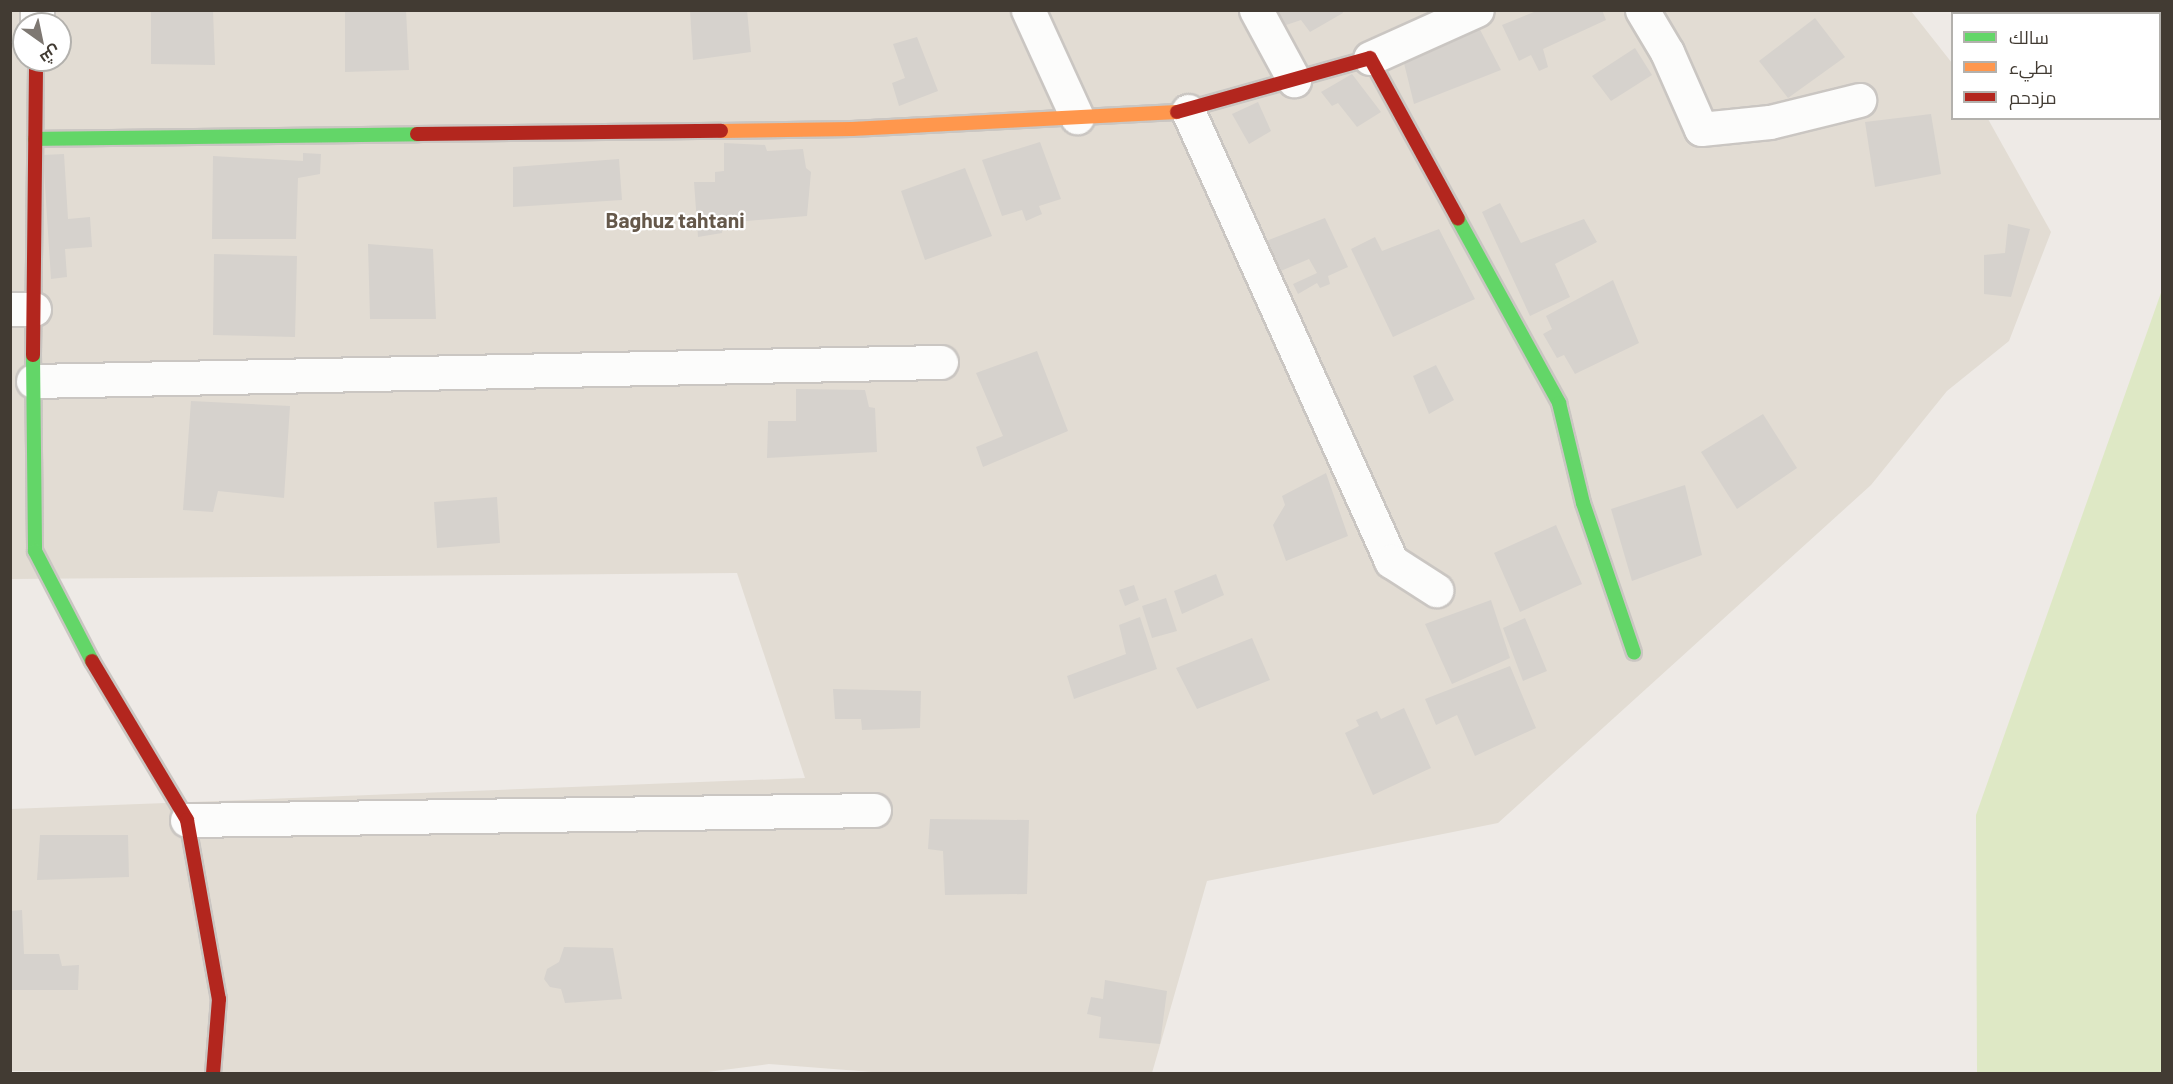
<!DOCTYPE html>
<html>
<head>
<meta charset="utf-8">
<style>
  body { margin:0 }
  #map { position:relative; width:2173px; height:1084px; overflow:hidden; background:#eeeae6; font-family:Barlow,Cairo,sans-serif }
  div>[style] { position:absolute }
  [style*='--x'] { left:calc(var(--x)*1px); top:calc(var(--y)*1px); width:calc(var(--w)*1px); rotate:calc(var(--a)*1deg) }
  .residential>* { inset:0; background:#e2dcd3 }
  .green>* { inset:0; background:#dee8c5 }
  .building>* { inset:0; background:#d6d2cd }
  .roads { filter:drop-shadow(2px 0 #cac6c2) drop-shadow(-2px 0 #cac6c2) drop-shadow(0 2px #cac6c2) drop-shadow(0 -2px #cac6c2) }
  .street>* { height:33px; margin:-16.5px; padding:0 16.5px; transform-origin:16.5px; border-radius:16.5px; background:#fcfcfb }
  .fast>* { height:14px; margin:-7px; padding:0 7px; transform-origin:7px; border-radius:7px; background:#63d668 }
  .slow>* { height:14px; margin:-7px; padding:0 7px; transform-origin:7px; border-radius:7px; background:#ff974d }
  .jam>* { height:14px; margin:-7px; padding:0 7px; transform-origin:7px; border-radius:7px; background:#b3261e }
  span { translate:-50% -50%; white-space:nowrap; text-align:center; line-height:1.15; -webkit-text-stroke:4.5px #fff; paint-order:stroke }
  .quarter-label { font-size:21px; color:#65584a; font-weight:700 }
  .frame { position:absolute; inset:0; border:12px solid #423b33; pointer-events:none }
  .legend { position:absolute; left:1951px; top:12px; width:210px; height:108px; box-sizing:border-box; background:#fff; border:2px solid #b3b1ad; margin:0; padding:8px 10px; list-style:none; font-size:18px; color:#423b33 }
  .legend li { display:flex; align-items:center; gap:12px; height:30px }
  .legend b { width:30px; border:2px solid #b3b1ad }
  .north { position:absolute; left:12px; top:12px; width:60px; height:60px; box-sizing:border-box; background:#fff; border:2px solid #b3b1ad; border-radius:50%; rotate:147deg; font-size:16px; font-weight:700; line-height:24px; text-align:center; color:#423b33 }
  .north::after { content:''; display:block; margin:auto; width:21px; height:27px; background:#7e7872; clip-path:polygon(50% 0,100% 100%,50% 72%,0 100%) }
</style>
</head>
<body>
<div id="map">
  <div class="residential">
    <i style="clip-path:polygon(evenodd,11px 11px,1911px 11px,1952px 63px,1952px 118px,1988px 119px,2051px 232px,2009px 341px,1947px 391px,1871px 485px,1498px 823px,1207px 881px,1152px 1073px,898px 1074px,769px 1064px,692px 1074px,11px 1071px,10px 809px,805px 778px,737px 573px,11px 579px,11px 11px,24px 24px,60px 24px,60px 60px,24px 60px,24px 24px)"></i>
  </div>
  <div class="green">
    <i style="clip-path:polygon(2162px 290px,2162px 1073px,1977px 1073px,1976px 815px)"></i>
  </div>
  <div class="building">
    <i style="clip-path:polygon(151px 10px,213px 10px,215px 65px,151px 64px)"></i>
    <i style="clip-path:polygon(345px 10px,406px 10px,409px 70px,345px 72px)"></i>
    <i style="clip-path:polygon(690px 10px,747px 10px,751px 52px,693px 60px)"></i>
    <i style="clip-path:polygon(1275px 10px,1342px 10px,1343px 13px,1310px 32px,1301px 20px,1283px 26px)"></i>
    <i style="clip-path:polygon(1539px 10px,1602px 10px,1606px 20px,1543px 49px,1548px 67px,1539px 71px,1531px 55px,1519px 61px,1502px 25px)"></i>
    <i style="clip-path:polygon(1815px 18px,1845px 57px,1788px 98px,1759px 61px)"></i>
    <i style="clip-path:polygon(1475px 20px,1501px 70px,1414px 104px,1402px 55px)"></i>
    <i style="clip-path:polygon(917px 37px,938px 91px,899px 106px,892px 83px,905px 78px,893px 44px)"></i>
    <i style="clip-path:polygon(1635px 48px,1652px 75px,1611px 101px,1592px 76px)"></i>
    <i style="clip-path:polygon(1352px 74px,1381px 112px,1357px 127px,1338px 103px,1332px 106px,1321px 92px)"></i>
    <i style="clip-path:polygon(1258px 102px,1271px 131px,1249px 144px,1232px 114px)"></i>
    <i style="clip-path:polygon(1931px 114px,1941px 174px,1875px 187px,1865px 122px)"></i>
    <i style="clip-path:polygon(1040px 142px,1061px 199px,1039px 206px,1042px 214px,1026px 221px,1022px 210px,1002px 216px,982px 160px)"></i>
    <i style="clip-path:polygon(724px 143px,765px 145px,767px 151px,803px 149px,806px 168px,811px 172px,807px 216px,723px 223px,722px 233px,698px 237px,694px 182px,715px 182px,715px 172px,724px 171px)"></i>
    <i style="clip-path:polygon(303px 153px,321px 154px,320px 174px,298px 178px,296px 239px,212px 239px,213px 156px,303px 161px)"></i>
    <i style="clip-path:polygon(64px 154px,68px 219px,90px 217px,92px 247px,65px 249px,67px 277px,51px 279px,43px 155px)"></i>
    <i style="clip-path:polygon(619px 159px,622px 200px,513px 207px,513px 167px)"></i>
    <i style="clip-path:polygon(965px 168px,992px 236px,925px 260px,901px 191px)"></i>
    <i style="clip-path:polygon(1500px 203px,1521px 243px,1584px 219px,1597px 242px,1555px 264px,1570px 297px,1530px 316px,1482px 212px)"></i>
    <i style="clip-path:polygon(1325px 218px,1348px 267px,1328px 276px,1330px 284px,1320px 288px,1317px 283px,1298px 294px,1293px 284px,1317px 273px,1309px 259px,1276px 273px,1266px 241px)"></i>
    <i style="clip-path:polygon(2008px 224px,2030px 229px,2011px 297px,1984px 294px,1984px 255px,2005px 253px)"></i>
    <i style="clip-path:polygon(1439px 229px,1475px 299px,1393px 337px,1351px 249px,1375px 237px,1382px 251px)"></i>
    <i style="clip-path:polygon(368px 244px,433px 249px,436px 319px,370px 319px)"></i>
    <i style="clip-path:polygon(214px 254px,297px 256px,295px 337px,213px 335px)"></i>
    <i style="clip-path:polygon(1613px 280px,1639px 343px,1575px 374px,1564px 355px,1557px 358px,1543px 334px,1552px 329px,1546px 316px)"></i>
    <i style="clip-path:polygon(1037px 351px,1068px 431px,983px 467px,976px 447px,1003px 436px,976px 373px)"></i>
    <i style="clip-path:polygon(1436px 365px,1454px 400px,1429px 414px,1413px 376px)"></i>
    <i style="clip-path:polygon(796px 389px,865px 390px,869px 407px,875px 408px,877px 452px,767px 458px,768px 421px,796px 421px)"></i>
    <i style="clip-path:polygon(191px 401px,290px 406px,284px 498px,218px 491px,213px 512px,183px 510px)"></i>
    <i style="clip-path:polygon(1763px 414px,1797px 468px,1737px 509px,1701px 452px)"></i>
    <i style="clip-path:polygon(1326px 473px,1348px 536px,1286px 561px,1273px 525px,1285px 505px,1282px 496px)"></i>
    <i style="clip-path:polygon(1685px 485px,1702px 555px,1632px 581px,1611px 509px)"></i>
    <i style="clip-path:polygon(497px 497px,500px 543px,437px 548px,434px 502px)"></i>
    <i style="clip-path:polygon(1556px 525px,1582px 584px,1520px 612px,1494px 553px)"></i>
    <i style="clip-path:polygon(1216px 574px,1224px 595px,1182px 614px,1174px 591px)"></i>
    <i style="clip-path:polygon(1134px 585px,1139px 600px,1125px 606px,1119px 590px)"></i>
    <i style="clip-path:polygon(1166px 598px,1177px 631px,1152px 638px,1142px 606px)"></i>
    <i style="clip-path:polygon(1491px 600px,1510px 658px,1452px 684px,1425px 624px)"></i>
    <i style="clip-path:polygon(1140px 617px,1157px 669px,1074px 699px,1067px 676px,1126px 654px,1119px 625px)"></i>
    <i style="clip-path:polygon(1525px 618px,1547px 671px,1523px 681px,1503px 628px)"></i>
    <i style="clip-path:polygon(1252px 638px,1270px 680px,1197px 709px,1176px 668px)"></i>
    <i style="clip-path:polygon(1510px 666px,1536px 728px,1475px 756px,1457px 715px,1436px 725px,1425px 699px)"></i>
    <i style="clip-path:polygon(833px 689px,921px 691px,920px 728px,862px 730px,861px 719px,835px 719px)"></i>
    <i style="clip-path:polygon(1404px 708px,1431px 768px,1373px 795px,1345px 733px,1359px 726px,1356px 720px,1377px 711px,1381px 719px)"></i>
    <i style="clip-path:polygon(930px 819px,1029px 820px,1027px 894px,945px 895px,943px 851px,928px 849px)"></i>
    <i style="clip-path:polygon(40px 835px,128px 835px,129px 877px,37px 880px)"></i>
    <i style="clip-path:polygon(22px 910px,24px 954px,59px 954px,62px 966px,79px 965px,78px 990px,10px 990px,10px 911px)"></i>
    <i style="clip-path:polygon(564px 947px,613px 948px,622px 999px,565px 1003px,561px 989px,550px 987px,544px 979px,547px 969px,559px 962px)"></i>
    <i style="clip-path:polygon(1105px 980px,1167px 991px,1160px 1044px,1099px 1038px,1101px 1017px,1087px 1014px,1091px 997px,1103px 999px)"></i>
  </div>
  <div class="roads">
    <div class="street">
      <i style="--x:1028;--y:10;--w:118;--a:65.4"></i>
      <i style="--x:1256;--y:10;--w:80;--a:61.5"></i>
      <i style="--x:1642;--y:10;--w:49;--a:59.2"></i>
      <i style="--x:1667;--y:52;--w:84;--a:66.2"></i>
      <i style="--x:1701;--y:129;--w:69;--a:-5.8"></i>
      <i style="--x:1770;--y:122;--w:92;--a:-13.9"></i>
      <i style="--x:37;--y:24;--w:14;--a:-90"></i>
      <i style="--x:1370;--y:58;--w:117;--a:-24.2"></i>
      <i style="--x:1188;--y:111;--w:494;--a:65.7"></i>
      <i style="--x:1391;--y:561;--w:54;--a:32.8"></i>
      <i style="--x:10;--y:309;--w:24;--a:0"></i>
      <i style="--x:33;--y:381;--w:908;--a:-1.2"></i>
      <i style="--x:187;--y:820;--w:687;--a:-0.83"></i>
    </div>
    <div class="fast">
      <i style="--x:35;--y:139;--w:382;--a:-0.7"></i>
      <i style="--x:1458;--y:219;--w:210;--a:61.2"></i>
      <i style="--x:1559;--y:403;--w:103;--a:76.5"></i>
      <i style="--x:1583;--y:503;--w:158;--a:71.2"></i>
      <i style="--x:33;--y:355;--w:196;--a:89.4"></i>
      <i style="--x:35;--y:551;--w:124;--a:62.6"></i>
    </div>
    <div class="slow">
      <i style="--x:721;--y:131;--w:131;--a:-0.9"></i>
      <i style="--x:852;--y:129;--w:325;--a:-3"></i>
    </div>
    <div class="jam">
      <i style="--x:1177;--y:112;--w:200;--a:-15.6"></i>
      <i style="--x:1370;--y:58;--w:183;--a:61.3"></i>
      <i style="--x:417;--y:134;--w:304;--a:-0.6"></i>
      <i style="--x:33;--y:355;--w:295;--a:-89.4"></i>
      <i style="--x:92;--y:661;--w:185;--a:59.1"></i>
      <i style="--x:187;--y:820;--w:182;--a:79.9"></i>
      <i style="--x:219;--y:999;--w:75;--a:94.6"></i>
    </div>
  </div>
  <div class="quarter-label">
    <span style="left:675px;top:220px">Baghuz tahtani</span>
  </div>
  <div class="frame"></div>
  <ul class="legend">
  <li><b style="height:8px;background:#63d668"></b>سالك</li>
  <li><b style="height:8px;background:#ff974d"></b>بطيء</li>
  <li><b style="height:8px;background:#b3261e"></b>مزدحم</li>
  </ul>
  <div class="north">ش</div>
</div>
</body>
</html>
